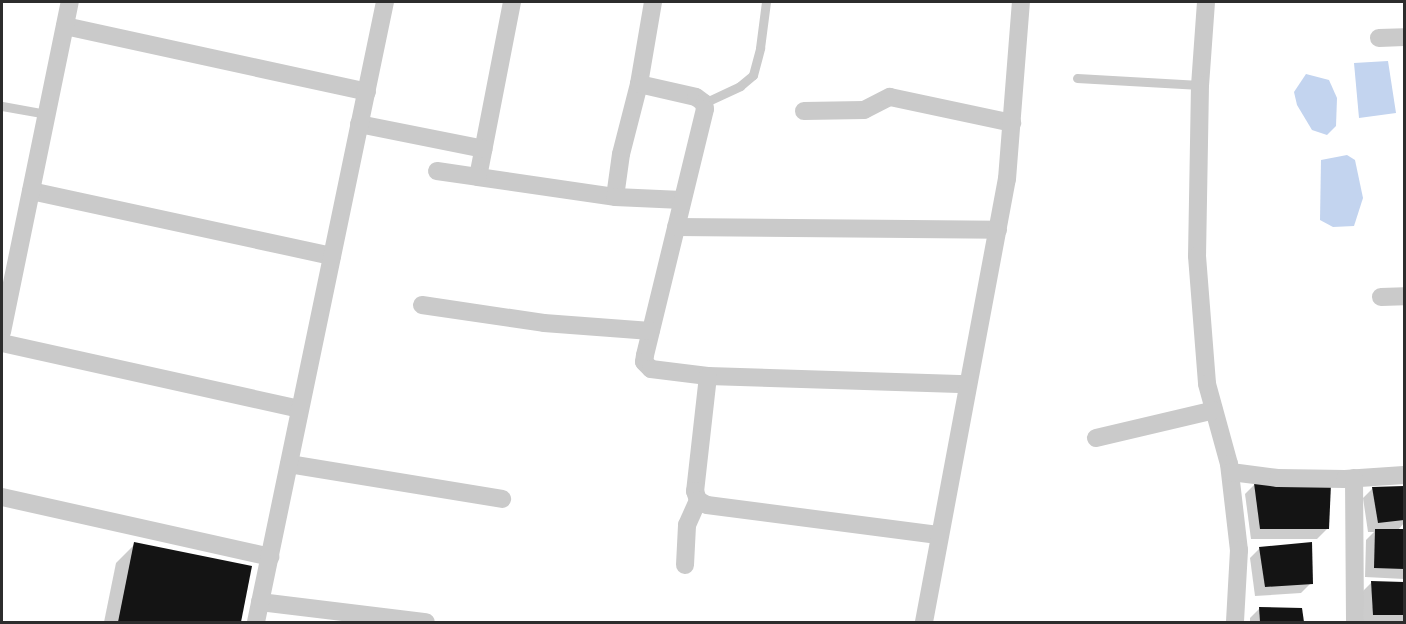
<!DOCTYPE html>
<html>
<head>
<meta charset="utf-8">
<style>
  body { margin:0 }
  #map { position:relative; width:1406px; height:624px; overflow:hidden; background:#fff; font-family:Raleway,sans-serif }
  div>[style] { position:absolute }
  [style*='--x'] { left:calc(var(--x)*1px); top:calc(var(--y)*1px); width:calc(var(--w)*1px); rotate:calc(var(--a)*1deg) }
  .water>* { inset:0; background:#c3d4ef }
  .shadow>* { inset:0; background:#0003 }
  .building>* { inset:0; background:#141414 }
  .lane>* { height:9px; margin:-4.5px; padding:0 4.5px; transform-origin:4.5px; border-radius:4.5px; background:#cacaca }
  .street>* { height:18px; margin:-9px; padding:0 9px; transform-origin:9px; border-radius:9px; background:#cacaca }
  span { translate:-50% -50%; white-space:nowrap; text-align:center; line-height:1.15; -webkit-text-stroke:6px #fff; paint-order:stroke }
  .frame { position:absolute; inset:0; border:3px solid #2d2d2d; pointer-events:none }
</style>
</head>
<body>
<div id="map">
  <div class="water">
    <i style="clip-path:polygon(1388px 61px,1396px 113px,1359px 118px,1354px 63px)"></i>
    <i style="clip-path:polygon(1306px 74px,1329px 80px,1337px 98px,1336px 126px,1327px 135px,1312px 130px,1297px 105px,1294px 92px)"></i>
    <i style="clip-path:polygon(1347px 155px,1355px 160px,1363px 198px,1354px 226px,1333px 227px,1320px 220px,1321px 160px)"></i>
  </div>
  <div class="shadow">
    <i style="clip-path:polygon(1255px 484px,1328px 528px,1317px 539px,1251px 539px,1245px 494px)"></i>
    <i style="clip-path:polygon(1373px 488px,1404px 488px,1404px 523px,1398px 530px,1404px 530px,1404px 579px,1365px 577px,1366px 540px,1374px 532px,1368px 532px,1363px 498px)"></i>
    <i style="clip-path:polygon(135px 544px,250px 567px,239px 622px,104px 622px,116px 563px)"></i>
    <i style="clip-path:polygon(1260px 548px,1311px 583px,1301px 593px,1255px 596px,1250px 558px)"></i>
    <i style="clip-path:polygon(1372px 582px,1404px 583px,1404px 622px,1364px 622px,1362px 592px)"></i>
    <i style="clip-path:polygon(1260px 608px,1301px 610px,1302px 622px,1250px 622px,1250px 618px)"></i>
  </div>
  <div class="building">
    <i style="clip-path:polygon(1254px 483px,1331px 484px,1329px 529px,1260px 529px)"></i>
    <i style="clip-path:polygon(1404px 486px,1404px 520px,1378px 523px,1372px 487px)"></i>
    <i style="clip-path:polygon(1375px 529px,1404px 529px,1404px 569px,1374px 568px)"></i>
    <i style="clip-path:polygon(134px 542px,252px 566px,241px 622px,118px 622px)"></i>
    <i style="clip-path:polygon(1312px 542px,1313px 584px,1265px 587px,1259px 547px)"></i>
    <i style="clip-path:polygon(1371px 581px,1404px 582px,1404px 615px,1373px 615px)"></i>
    <i style="clip-path:polygon(1259px 607px,1302px 608px,1304px 622px,1260px 622px)"></i>
  </div>
  <div class="lane">
    <i style="--x:1077;--y:78;--w:123;--a:3.3"></i>
    <i style="--x:704;--y:103;--w:40;--a:-25"></i>
    <i style="--x:740;--y:86;--w:17;--a:-40"></i>
    <i style="--x:753;--y:75;--w:28;--a:-75"></i>
    <i style="--x:760;--y:48;--w:46;--a:-82.6"></i>
    <i style="--x:2;--y:106;--w:46;--a:10.1"></i>
  </div>
  <div class="street">
    <i style="--x:512;--y:2;--w:178;--a:101"></i>
    <i style="--x:478;--y:177;--w:138;--a:8.3"></i>
    <i style="--x:653;--y:2;--w:83;--a:99.7"></i>
    <i style="--x:639;--y:84;--w:72;--a:104.4"></i>
    <i style="--x:621;--y:154;--w:43;--a:97.9"></i>
    <i style="--x:615;--y:197;--w:67;--a:2.6"></i>
    <i style="--x:1206;--y:2;--w:83;--a:94.1"></i>
    <i style="--x:1200;--y:85;--w:171;--a:91"></i>
    <i style="--x:1197;--y:256;--w:128;--a:85.5"></i>
    <i style="--x:1207;--y:384;--w:83;--a:74.6"></i>
    <i style="--x:1229;--y:464;--w:87;--a:83.4"></i>
    <i style="--x:1239;--y:550;--w:72;--a:93.2"></i>
    <i style="--x:65;--y:26;--w:309;--a:12.3"></i>
    <i style="--x:1379;--y:38;--w:25;--a:-2"></i>
    <i style="--x:639;--y:84;--w:58;--a:12.8"></i>
    <i style="--x:696;--y:97;--w:10;--a:37"></i>
    <i style="--x:704;--y:103;--w:6;--a:81"></i>
    <i style="--x:705;--y:109;--w:253;--a:103.7"></i>
    <i style="--x:645;--y:355;--w:7;--a:98"></i>
    <i style="--x:644;--y:362;--w:10;--a:45"></i>
    <i style="--x:651;--y:369;--w:57;--a:7"></i>
    <i style="--x:708;--y:376;--w:259;--a:1.8"></i>
    <i style="--x:804;--y:111;--w:60;--a:-1"></i>
    <i style="--x:864;--y:110;--w:29;--a:-27"></i>
    <i style="--x:890;--y:97;--w:125;--a:12"></i>
    <i style="--x:359;--y:124;--w:127;--a:11.3"></i>
    <i style="--x:437;--y:171;--w:41;--a:8.3"></i>
    <i style="--x:31;--y:191;--w:308;--a:12.2"></i>
    <i style="--x:676;--y:227;--w:322;--a:0.5"></i>
    <i style="--x:1381;--y:297;--w:23;--a:-2"></i>
    <i style="--x:422;--y:305;--w:123;--a:8.4"></i>
    <i style="--x:544;--y:323;--w:107;--a:4.3"></i>
    <i style="--x:2;--y:332;--w:337;--a:-78.4"></i>
    <i style="--x:2;--y:343;--w:305;--a:12.5"></i>
    <i style="--x:708;--y:376;--w:116;--a:96.4"></i>
    <i style="--x:695;--y:491;--w:9;--a:72"></i>
    <i style="--x:698;--y:500;--w:10;--a:29"></i>
    <i style="--x:707;--y:505;--w:233;--a:7.4"></i>
    <i style="--x:1096;--y:438;--w:121;--a:-13.3"></i>
    <i style="--x:289;--y:464;--w:216;--a:9.3"></i>
    <i style="--x:1231;--y:472;--w:47;--a:7.3"></i>
    <i style="--x:1278;--y:478;--w:67;--a:0.9"></i>
    <i style="--x:1345;--y:479;--w:59;--a:-3.9"></i>
    <i style="--x:1354;--y:478;--w:144;--a:89.6"></i>
    <i style="--x:2;--y:497;--w:275;--a:12.6"></i>
    <i style="--x:685;--y:565;--w:40;--a:-87.1"></i>
    <i style="--x:687;--y:525;--w:27;--a:-66"></i>
    <i style="--x:260;--y:602;--w:167;--a:6.9"></i>
    <i style="--x:256;--y:622;--w:633;--a:-78.25"></i>
    <i style="--x:924;--y:622;--w:451;--a:-79.4"></i>
    <i style="--x:1007;--y:179;--w:178;--a:-85.5"></i>
  </div>
  <div class="frame"></div>
</div>
</body>
</html>
